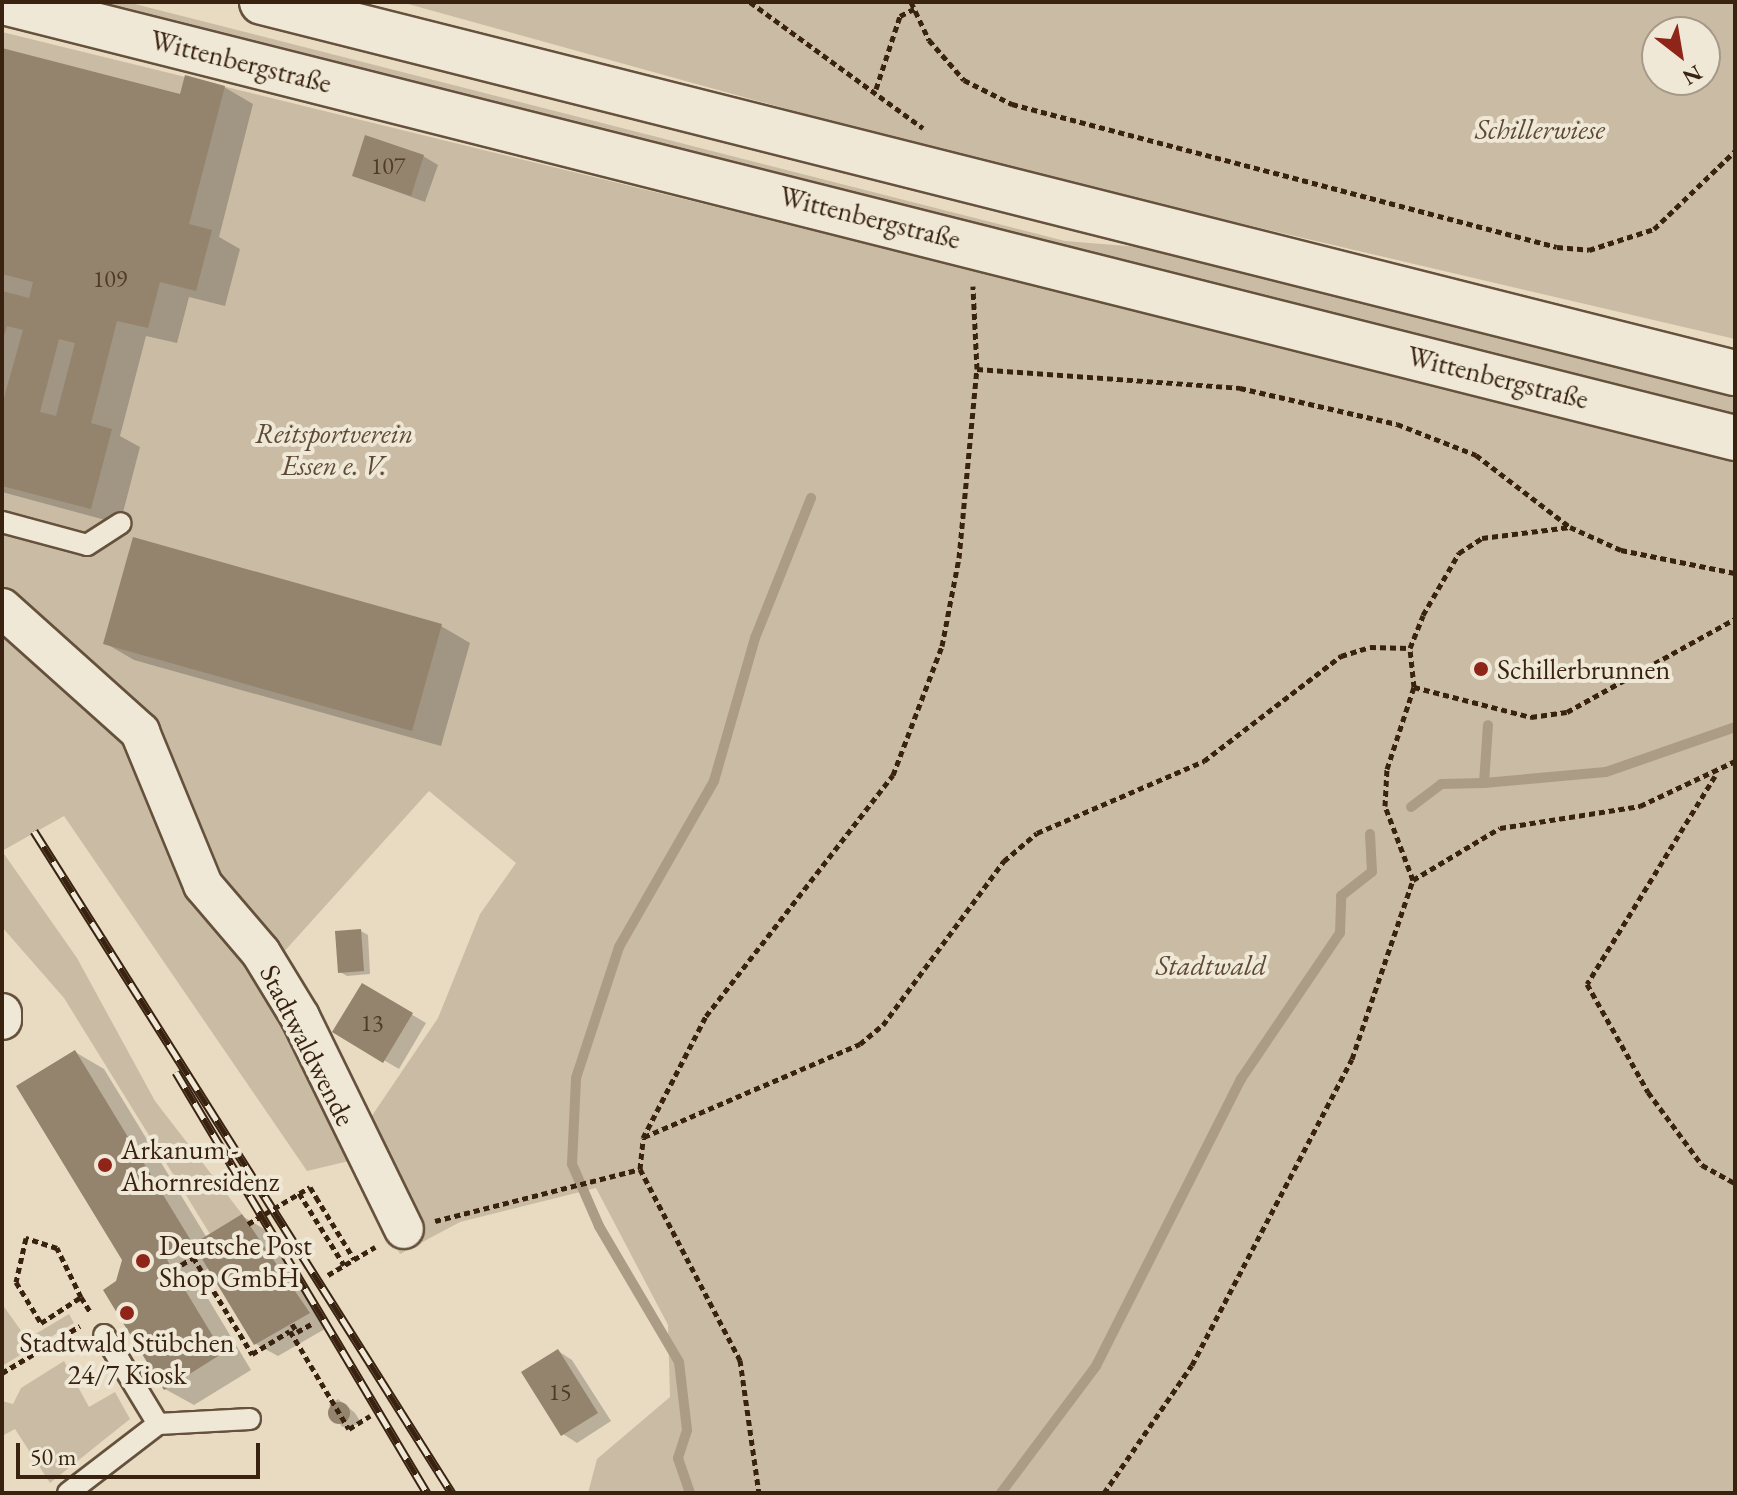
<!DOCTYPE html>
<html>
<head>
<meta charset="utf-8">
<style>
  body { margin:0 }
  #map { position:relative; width:1737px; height:1495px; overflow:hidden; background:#e8dbc2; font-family:"EB Garamond",serif }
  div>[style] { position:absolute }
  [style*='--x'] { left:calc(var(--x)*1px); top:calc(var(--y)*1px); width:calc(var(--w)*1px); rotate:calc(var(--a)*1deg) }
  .green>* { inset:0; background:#cabca4 }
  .shadow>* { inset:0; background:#0003 }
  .stream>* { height:10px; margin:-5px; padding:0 5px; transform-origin:5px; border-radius:5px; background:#ac9c85 }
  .building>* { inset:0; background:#94836d }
  .round { border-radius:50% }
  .path>* { height:5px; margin-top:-2.5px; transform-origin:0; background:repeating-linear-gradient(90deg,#392310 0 6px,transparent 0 10px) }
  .roads { filter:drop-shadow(2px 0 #65513c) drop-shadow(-2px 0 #65513c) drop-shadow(0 2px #65513c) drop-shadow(0 -2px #65513c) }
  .service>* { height:20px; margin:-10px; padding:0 10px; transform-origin:10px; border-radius:10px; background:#f0e8d7 }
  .minor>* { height:38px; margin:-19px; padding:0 19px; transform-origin:19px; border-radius:19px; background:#f0e8d7 }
  .secondary>* { height:44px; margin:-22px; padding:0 22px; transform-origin:22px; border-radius:22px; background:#f0e8d7 }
  .rail>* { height:9px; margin-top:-4.5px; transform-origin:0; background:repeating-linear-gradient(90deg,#f0e8d7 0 18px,#392310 0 36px); box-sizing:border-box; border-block:2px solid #392310 }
  .path-bridge>* { height:5px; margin-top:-2.5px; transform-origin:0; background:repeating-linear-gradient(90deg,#392310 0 6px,transparent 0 10px) }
  .dots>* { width:22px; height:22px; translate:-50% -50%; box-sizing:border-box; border:4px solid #f0e8d7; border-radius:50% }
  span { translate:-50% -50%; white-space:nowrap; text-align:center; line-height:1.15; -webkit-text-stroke:8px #f0e8d7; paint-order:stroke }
  .number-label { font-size:24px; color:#503b27 }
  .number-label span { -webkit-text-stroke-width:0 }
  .street-label { font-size:28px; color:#392310 }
  .park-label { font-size:28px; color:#5d4935; font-style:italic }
  .poi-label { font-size:28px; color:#392310 }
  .left { translate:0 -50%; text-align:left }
  .frame { position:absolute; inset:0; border:4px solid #392310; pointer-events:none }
  .north { position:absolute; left:1641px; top:16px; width:80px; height:80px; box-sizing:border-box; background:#f0e8d7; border:2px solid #a79987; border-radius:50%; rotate:149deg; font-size:22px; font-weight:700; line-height:32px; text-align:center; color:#392310 }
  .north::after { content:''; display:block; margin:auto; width:28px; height:36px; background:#8f2418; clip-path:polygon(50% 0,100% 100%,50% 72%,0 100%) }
  .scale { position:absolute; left:16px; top:1443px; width:244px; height:36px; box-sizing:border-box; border:4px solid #392310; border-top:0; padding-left:10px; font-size:24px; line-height:28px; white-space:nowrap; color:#392310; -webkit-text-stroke:6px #f0e8d7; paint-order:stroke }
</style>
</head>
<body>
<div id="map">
  <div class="green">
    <i style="clip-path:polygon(77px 2px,127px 2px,1065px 241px,1177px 250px,1735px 390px,1735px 424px)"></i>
    <i style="clip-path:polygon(evenodd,401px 2px,1735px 2px,1735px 339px,978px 162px,401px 2px,1657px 32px,1705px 32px,1705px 80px,1657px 80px,1657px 32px)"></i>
    <i style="clip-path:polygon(evenodd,2px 32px,1735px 457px,1735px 1493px,588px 1493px,597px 1459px,670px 1397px,668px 1325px,596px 1188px,460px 1222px,400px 1254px,349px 1161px,307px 1171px,64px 816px,2px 851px,77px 958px,155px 1101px,242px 1214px,210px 1234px,64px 998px,2px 927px,2px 32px,429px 791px,516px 863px,480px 914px,438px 1018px,365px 1126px,281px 955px,429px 791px)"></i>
    <i style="clip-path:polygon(2px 1304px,27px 1339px,69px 1314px,74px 1323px,2px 1366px)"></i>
    <i style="clip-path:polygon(64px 1361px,89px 1407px,115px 1392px,130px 1419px,50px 1483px,15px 1429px,2px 1436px,2px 1401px,13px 1404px,21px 1388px)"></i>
  </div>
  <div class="shadow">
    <i style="clip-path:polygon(2px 50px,181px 96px,224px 87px,253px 104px,219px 237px,240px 249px,225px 306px,189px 297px,177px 343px,146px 336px,120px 436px,140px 447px,120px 524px,2px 492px)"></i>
    <i style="clip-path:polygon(423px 156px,438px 165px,425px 202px,354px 176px)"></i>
    <i style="clip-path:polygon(441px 626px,470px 643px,441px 746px,134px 660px,105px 643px)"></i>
    <i style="clip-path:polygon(361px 931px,368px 935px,370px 974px,347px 976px,340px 972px)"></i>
    <i style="clip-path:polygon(362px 985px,426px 1023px,399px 1069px,334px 1031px)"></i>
    <i style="clip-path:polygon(75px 1052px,104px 1069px,207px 1238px,242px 1216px,264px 1229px,330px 1326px,278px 1356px,256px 1344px,209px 1268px,195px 1277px,251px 1370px,194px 1405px,165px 1389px,118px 1283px,124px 1260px)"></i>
    <i style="clip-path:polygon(558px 1351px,572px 1360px,611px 1421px,577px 1443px,563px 1434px)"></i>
    <i style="clip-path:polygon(338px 1399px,355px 1413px,362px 1424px,342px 1427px,329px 1405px)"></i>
  </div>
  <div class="stream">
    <i style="--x:1484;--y:783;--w:122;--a:-5.2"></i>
    <i style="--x:1606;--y:772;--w:137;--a:-19.2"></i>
    <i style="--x:1411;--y:807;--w:38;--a:-37"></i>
    <i style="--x:1441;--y:784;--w:43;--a:-1.3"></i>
    <i style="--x:1484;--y:783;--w:58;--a:-86.1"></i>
    <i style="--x:690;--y:1493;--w:37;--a:-109"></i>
    <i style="--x:678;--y:1458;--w:29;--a:-72"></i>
    <i style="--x:687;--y:1430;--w:68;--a:-96.7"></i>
    <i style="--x:679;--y:1362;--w:158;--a:-120.5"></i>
    <i style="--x:599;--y:1226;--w:68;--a:-113.5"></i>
    <i style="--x:572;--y:1164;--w:86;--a:-87.3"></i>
    <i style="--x:576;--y:1078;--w:138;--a:-71.8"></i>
    <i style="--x:619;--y:947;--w:191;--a:-60.2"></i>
    <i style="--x:714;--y:781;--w:149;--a:-74"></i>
    <i style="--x:755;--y:638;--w:151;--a:-68.2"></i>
    <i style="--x:1001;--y:1493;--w:159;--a:-53.2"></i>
    <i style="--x:1096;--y:1366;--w:322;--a:-63.2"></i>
    <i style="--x:1241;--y:1079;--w:176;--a:-55.9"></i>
    <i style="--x:1340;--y:933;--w:37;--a:-88"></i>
    <i style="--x:1341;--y:896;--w:39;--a:-38"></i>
    <i style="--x:1372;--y:872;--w:38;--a:-93"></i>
  </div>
  <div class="building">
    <i style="clip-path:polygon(evenodd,2px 48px,180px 94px,185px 75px,225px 86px,189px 224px,212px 230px,196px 291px,160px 282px,148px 328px,117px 321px,91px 423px,112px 429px,91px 509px,2px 486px,2px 405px,23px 330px,7px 326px,2px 342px,2px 291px,29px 298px,33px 282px,2px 274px,2px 48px,59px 339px,75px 343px,56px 416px,40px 412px,59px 339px)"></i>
    <i style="clip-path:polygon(365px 135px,424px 155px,411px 196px,352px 176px)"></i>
    <i style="clip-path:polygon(133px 537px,442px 624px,412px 731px,103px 644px)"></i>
    <i style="clip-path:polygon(361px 929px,364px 971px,338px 973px,335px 931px)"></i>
    <i style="clip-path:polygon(362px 983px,413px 1013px,383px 1063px,332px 1032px)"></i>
    <i style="clip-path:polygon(75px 1050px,193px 1244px,167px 1260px,223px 1353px,164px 1390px,103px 1290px,116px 1281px,122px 1260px,16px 1086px)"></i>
    <i style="clip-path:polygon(242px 1214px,310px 1313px,254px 1345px,193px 1244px)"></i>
    <i style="clip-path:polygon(558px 1349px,598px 1413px,561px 1436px,521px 1372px)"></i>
    <i class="round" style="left:328px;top:1402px;width:22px;height:22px"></i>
  </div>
  <div class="path">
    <i style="--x:750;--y:2;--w:214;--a:36.1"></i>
    <i style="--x:911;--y:2;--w:42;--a:64.7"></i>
    <i style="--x:929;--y:40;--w:53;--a:48.8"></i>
    <i style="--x:964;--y:80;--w:54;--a:26.6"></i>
    <i style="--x:1012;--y:104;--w:563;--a:14.7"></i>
    <i style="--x:1557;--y:247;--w:32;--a:5"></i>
    <i style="--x:1589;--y:250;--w:68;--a:-17.9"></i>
    <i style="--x:1654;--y:229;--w:112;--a:-43.9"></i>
    <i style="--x:876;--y:89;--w:77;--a:-71.8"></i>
    <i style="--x:900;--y:16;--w:16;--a:-27"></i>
    <i style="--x:977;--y:369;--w:264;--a:4.1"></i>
    <i style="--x:1240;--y:388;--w:161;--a:12.9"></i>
    <i style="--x:1397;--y:424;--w:85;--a:21.4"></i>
    <i style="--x:1476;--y:455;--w:118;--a:37.5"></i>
    <i style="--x:1570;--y:527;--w:56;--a:24.3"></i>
    <i style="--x:1621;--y:550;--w:116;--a:11.4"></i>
    <i style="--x:1414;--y:687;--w:121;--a:14.4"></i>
    <i style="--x:1531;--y:717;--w:36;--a:-8"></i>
    <i style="--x:1567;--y:712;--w:192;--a:-29"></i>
    <i style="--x:1715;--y:776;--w:244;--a:121.6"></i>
    <i style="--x:1587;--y:984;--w:124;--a:60.5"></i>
    <i style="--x:1648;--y:1092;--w:91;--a:53.5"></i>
    <i style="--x:1702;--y:1165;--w:38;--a:29"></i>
    <i style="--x:1413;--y:880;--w:79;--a:-110.7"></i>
    <i style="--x:1385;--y:806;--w:37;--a:-87"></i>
    <i style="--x:1387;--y:769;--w:86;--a:-71.8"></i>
    <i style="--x:1414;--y:687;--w:39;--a:-96"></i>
    <i style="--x:1410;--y:648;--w:35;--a:-68"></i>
    <i style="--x:1423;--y:615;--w:72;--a:-59.9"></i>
    <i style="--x:1459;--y:553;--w:27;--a:-33"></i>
    <i style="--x:1482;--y:538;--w:89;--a:-7.1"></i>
    <i style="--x:644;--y:1137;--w:235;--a:-23.3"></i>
    <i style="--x:860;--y:1044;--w:30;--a:-40"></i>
    <i style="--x:883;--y:1025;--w:204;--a:-53.6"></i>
    <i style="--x:1004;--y:861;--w:43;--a:-40.3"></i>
    <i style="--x:1037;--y:833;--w:182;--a:-23.3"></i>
    <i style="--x:1204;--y:761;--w:173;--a:-37.5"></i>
    <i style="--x:1341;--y:656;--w:30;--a:-17"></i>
    <i style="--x:1370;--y:647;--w:40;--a:1.4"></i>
    <i style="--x:640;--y:1169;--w:216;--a:62.4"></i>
    <i style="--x:740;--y:1360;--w:134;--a:81.9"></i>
    <i style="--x:299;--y:1193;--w:85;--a:58"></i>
    <i style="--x:316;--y:1197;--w:73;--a:58.5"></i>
    <i style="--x:435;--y:1221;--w:211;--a:-14.2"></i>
    <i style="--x:640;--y:1169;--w:31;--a:-84"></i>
    <i style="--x:643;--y:1138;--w:137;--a:-62.7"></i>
    <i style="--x:706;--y:1016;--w:305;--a:-52.2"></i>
    <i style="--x:893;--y:775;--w:138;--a:-69.2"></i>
    <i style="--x:942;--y:646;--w:90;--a:-79.1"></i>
    <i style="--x:959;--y:558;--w:190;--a:-84.6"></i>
    <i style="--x:977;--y:369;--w:83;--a:-92.8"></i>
    <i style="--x:193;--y:1257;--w:114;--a:58.7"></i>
    <i style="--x:252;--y:1354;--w:44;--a:-31.2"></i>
    <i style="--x:290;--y:1331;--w:114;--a:59"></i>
    <i style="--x:349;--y:1429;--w:25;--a:-32"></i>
    <i style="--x:173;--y:1270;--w:31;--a:-32"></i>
    <i style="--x:328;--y:1275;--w:55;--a:-30.8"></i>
    <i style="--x:81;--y:1297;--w:55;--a:-116.1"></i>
    <i style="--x:57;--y:1248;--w:33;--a:-162"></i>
    <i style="--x:26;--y:1238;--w:45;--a:102.8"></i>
    <i style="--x:16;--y:1282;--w:48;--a:58.6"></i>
    <i style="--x:41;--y:1323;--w:48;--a:-33"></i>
    <i style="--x:81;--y:1297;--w:19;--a:58"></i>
    <i style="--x:292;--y:1324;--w:9;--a:58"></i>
    <i style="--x:297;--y:1332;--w:18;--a:-29"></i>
    <i style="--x:2;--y:1373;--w:91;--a:-31.1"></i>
    <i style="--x:1104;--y:1493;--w:155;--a:-55.5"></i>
    <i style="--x:1192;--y:1365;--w:345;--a:-62.4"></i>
    <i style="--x:1352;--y:1059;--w:189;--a:-71.2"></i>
    <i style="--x:1413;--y:880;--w:101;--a:-30.9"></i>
    <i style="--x:1500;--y:828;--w:142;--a:-8.9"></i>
    <i style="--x:1640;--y:806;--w:105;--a:-25.3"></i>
  </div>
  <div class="roads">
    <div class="service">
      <i style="--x:2;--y:522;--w:88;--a:15.1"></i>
      <i style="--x:87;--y:545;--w:40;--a:-32.9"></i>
      <i style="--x:158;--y:1424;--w:92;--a:-3.1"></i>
      <i style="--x:68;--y:1493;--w:113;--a:-37.5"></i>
      <i style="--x:158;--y:1424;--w:104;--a:-121.2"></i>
    </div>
    <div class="minor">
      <i style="--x:2;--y:608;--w:186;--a:41.9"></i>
      <i style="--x:140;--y:732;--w:165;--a:67.6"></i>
      <i style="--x:203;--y:885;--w:89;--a:49.5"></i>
      <i style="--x:261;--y:953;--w:75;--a:58.6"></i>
      <i style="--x:300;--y:1017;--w:236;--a:63.9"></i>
      <i style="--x:2;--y:1013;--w:7;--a:90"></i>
    </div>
    <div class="secondary">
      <i style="--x:3;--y:2;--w:1786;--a:14.13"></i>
      <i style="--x:262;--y:2;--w:1519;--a:14.14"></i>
    </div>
  </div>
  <div class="rail">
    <i style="--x:34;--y:831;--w:783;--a:57.73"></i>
    <i style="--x:176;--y:1072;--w:490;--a:59.2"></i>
  </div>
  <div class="path-bridge">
    <i style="--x:248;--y:1224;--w:72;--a:-30.8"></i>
    <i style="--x:310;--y:1187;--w:12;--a:59"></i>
  </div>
  <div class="dots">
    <i style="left:1481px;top:669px;background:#8f2418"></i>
    <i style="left:105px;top:1165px;background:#8f2418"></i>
    <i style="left:143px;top:1261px;background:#8f2418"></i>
    <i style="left:127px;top:1313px;background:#8f2418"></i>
  </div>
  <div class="number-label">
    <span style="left:388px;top:166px">107</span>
    <span style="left:110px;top:279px">109</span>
    <span style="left:372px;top:1023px">13</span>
    <span style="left:560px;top:1392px">15</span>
  </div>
  <div class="street-label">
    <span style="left:241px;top:61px;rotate:14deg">Wittenbergstraße</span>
    <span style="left:870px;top:217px;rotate:14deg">Wittenbergstraße</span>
    <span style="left:1498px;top:377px;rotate:14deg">Wittenbergstraße</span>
    <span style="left:308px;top:1045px;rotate:63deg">Stadtwaldwende</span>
  </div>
  <div class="park-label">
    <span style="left:1540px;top:129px">Schillerwiese</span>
    <span style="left:334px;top:449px">Reitsportverein<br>Essen e. V.</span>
    <span style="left:1211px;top:965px">Stadtwald</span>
  </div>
  <div class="poi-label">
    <span class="left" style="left:1497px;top:669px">Schillerbrunnen</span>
    <span class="left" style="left:121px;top:1165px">Arkanum -<br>Ahornresidenz</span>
    <span class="left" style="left:159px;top:1261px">Deutsche Post<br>Shop GmbH</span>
    <span style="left:127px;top:1358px">Stadtwald Stübchen<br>24/7 Kiosk</span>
  </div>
  <div class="frame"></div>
  <div class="north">N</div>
  <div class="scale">50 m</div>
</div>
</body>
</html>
